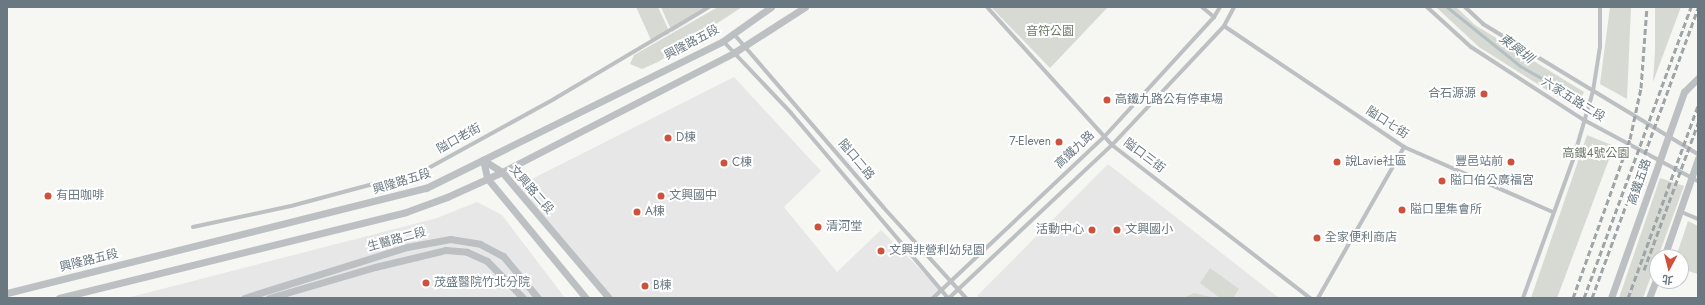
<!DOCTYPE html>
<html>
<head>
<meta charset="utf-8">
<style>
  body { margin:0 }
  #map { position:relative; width:1705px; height:305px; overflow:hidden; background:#f6f6f3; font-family:Jost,"Noto Sans TC",sans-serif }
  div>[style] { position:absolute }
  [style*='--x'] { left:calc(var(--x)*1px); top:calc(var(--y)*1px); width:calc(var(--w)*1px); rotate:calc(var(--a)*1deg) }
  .built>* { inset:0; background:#e7e7e7 }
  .green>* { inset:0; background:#d6dad3 }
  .stream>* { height:3px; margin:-1.5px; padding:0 1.5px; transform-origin:1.5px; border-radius:1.5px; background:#b4c0c3 }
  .minor>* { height:4px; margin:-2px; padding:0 2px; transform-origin:2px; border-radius:2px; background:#bcc0c3 }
  .tertiary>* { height:7px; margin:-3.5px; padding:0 3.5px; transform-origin:3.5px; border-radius:3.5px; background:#bcc0c3 }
  .rail>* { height:3px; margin-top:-1.5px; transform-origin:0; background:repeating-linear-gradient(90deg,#9ea5a9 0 6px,transparent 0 9px) }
  .dots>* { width:11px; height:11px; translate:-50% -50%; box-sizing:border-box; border:2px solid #fff; border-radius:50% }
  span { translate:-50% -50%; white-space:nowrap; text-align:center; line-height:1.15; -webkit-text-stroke:4px #fff; paint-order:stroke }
  .park-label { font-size:12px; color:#6c7967 }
  .street-label { font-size:12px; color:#697881 }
  .poi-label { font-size:12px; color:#697881 }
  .right { translate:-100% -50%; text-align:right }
  .left { translate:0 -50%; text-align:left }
  .water-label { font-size:13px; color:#64787d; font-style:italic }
  .frame { position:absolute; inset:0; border:8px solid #697881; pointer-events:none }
  .north { position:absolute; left:1649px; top:249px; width:40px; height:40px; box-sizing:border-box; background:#fff; border:1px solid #c3c9cd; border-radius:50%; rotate:187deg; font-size:11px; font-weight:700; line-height:16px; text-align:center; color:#697881 }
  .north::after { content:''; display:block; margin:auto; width:14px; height:18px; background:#ce513b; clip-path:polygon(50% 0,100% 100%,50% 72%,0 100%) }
</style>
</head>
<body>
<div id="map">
  <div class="built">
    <i style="clip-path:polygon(734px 77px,821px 171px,784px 207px,837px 272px,881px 230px,942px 291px,935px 298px,612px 298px,518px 186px)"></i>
    <i style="clip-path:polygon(1108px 164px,1279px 298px,980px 298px,977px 296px)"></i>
    <i style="clip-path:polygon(477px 202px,502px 215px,565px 298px,127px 298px,437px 218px)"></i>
  </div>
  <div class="green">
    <i style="clip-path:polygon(636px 7px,658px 7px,670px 33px,652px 42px)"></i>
    <i style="clip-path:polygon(661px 7px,704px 7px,706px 11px,672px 32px)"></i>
    <i style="clip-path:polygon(718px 7px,742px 7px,658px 62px,642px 69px,630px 64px,634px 55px)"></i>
    <i style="clip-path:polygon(991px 7px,1108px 7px,1050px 68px)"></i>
    <i style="clip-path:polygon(1436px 7px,1456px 7px,1475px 25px,1584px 92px,1577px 109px,1479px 47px)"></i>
    <i style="clip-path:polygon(1610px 7px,1631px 7px,1627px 99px,1600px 84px)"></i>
    <i style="clip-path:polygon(1655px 7px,1681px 7px,1653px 82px,1655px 51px)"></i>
    <i style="clip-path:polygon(1587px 135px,1614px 146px,1557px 298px,1531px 298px)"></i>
    <i style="clip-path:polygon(1660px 178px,1684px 186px,1643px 298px,1619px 298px)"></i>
    <i style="clip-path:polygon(1688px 221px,1698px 226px,1698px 274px,1681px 269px,1681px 257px,1676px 257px)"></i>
    <i style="clip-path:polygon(1210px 268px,1239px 289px,1233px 298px,1220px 298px,1200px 283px)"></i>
    <i style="clip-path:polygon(1194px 293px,1211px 297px,1212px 298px,1184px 298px)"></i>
  </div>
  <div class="stream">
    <i style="--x:1447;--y:7;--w:94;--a:38.9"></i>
    <i style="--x:1520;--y:66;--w:67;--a:29.6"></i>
  </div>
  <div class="minor">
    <i style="--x:987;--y:7;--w:186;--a:47.8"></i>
    <i style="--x:1112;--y:145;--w:250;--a:37.7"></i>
    <i style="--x:1202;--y:7;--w:16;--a:40"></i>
    <i style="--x:1427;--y:7;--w:59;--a:42.3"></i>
    <i style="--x:1471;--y:47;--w:135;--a:32.9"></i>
    <i style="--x:1584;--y:120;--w:129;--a:28.2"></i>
    <i style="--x:1465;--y:7;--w:25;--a:43"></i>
    <i style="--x:1483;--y:24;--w:251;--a:31.2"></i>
    <i style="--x:1224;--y:26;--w:217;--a:33.9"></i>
    <i style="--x:1404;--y:147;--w:163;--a:23.6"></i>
    <i style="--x:733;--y:33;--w:230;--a:49.2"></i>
    <i style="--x:883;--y:207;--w:123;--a:47.6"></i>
    <i style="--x:723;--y:41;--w:99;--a:46.6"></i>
    <i style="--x:791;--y:113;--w:243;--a:49.7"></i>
    <i style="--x:1679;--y:211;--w:21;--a:23"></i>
    <i style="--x:193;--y:227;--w:100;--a:-12.1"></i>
    <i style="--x:291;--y:206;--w:139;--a:-15"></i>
    <i style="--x:425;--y:170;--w:147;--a:-28.8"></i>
    <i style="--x:554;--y:99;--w:180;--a:-30.7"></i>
    <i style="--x:933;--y:298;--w:235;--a:-43.3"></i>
    <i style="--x:1104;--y:137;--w:163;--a:-47.5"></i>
    <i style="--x:1214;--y:17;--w:12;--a:-59"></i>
    <i style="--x:949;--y:298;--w:224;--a:-43.2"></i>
    <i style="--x:1112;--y:145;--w:163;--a:-46.7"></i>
    <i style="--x:1224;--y:26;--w:21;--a:-62"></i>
    <i style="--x:1318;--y:298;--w:174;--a:-60.3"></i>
    <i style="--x:1523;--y:298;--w:147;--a:-70.1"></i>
    <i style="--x:1573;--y:160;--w:72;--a:-73.8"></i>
    <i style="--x:1593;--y:91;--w:45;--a:-81"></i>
    <i style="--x:1600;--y:47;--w:40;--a:-90"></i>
  </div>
  <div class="tertiary">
    <i style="--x:483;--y:160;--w:22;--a:32"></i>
    <i style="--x:502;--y:172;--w:165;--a:49.7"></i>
    <i style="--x:483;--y:160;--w:18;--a:77"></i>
    <i style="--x:487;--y:178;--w:156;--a:50.5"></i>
    <i style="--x:1664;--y:257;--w:104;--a:-70.9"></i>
    <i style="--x:7;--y:293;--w:432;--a:-14.1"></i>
    <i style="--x:426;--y:188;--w:331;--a:-26.3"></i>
    <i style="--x:723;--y:41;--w:59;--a:-35.3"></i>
    <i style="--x:59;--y:298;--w:357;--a:-13.9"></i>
    <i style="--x:406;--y:212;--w:44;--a:-20.1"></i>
    <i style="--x:447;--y:197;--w:60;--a:-24.4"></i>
    <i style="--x:502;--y:172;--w:262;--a:-27.2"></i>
    <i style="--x:735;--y:52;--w:83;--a:-32.7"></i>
    <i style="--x:244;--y:298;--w:171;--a:-17.4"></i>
    <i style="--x:407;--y:247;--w:44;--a:-10.5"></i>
    <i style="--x:450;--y:239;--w:30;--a:9"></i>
    <i style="--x:480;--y:244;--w:26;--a:28"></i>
    <i style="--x:503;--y:256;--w:55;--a:50.2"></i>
    <i style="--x:269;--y:298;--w:110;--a:-16.3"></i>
    <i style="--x:375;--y:267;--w:73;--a:-13.5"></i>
    <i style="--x:446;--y:250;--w:21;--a:5"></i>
    <i style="--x:467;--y:252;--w:22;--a:24"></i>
    <i style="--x:487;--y:261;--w:52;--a:45.8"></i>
    <i style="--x:1611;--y:298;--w:219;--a:-70.5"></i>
    <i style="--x:1684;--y:92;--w:20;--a:-45"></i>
    <i style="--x:1649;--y:298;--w:22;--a:-69"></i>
  </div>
  <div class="rail">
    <i style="--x:1644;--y:270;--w:157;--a:-69.8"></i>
    <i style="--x:1573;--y:298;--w:169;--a:-70.3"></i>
    <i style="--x:1630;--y:139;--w:52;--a:-77.8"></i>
    <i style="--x:1641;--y:88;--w:81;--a:-85.8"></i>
    <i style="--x:1584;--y:298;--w:310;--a:-69.8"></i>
    <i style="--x:1592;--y:298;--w:309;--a:-69.9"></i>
    <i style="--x:1628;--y:298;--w:204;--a:-70"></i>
  </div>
  <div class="dots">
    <i style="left:1484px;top:94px;background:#ce513b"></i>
    <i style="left:1107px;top:100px;background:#ce513b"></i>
    <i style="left:668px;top:138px;background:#ce513b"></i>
    <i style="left:1059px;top:142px;background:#ce513b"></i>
    <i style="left:1337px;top:162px;background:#ce513b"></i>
    <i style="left:1511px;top:162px;background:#ce513b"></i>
    <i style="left:724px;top:163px;background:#ce513b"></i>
    <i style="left:1442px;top:181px;background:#ce513b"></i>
    <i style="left:48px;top:196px;background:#ce513b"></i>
    <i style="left:661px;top:196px;background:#ce513b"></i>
    <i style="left:1402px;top:210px;background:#ce513b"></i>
    <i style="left:637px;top:212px;background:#ce513b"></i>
    <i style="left:818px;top:227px;background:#ce513b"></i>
    <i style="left:1092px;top:230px;background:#ce513b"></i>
    <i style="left:1117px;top:230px;background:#ce513b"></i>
    <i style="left:1317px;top:238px;background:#ce513b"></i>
    <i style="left:881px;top:251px;background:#ce513b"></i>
    <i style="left:426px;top:283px;background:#ce513b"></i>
    <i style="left:645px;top:286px;background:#ce513b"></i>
  </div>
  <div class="park-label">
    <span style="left:1050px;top:32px">音符公園</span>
    <span style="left:1596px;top:154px">高鐵4號公園</span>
  </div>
  <div class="street-label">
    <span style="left:692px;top:43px;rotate:-28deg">興隆路五段</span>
    <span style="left:1573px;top:100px;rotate:32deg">六家五路二段</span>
    <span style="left:1387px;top:123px;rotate:33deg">隘口七街</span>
    <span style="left:459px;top:139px;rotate:-29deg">隘口老街</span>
    <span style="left:1075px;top:150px;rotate:-43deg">高鐵九路</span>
    <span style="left:1144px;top:156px;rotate:37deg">隘口三街</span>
    <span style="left:856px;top:160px;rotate:50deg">隘口二路</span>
    <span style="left:402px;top:182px;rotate:-17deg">興隆路五段</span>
    <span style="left:1640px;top:182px;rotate:-71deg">高鐵五路</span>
    <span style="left:531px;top:190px;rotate:49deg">文興路二段</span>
    <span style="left:397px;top:240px;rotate:-15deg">生醫路二段</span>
    <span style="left:89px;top:261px;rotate:-14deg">興隆路五段</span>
  </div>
  <div class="poi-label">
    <span class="right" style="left:1476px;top:94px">合石源源</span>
    <span class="left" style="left:1115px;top:100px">高鐵九路公有停車場</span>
    <span class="left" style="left:676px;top:138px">D棟</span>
    <span class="right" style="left:1051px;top:142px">7-Eleven</span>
    <span class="left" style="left:1345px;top:162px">說Lavie社區</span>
    <span class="right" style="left:1503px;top:162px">豐邑站前</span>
    <span class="left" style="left:732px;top:163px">C棟</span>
    <span class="left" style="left:1450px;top:181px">隘口伯公廣福宮</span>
    <span class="left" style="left:56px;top:196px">有田咖啡</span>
    <span class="left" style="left:669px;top:196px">文興國中</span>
    <span class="left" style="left:1410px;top:210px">隘口里集會所</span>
    <span class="left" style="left:645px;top:212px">A棟</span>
    <span class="left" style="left:826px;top:227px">清河堂</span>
    <span class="right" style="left:1084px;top:230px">活動中心</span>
    <span class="left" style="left:1125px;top:230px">文興國小</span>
    <span class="left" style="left:1325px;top:238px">全家便利商店</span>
    <span class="left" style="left:889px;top:251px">文興非營利幼兒園</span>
    <span class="left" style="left:434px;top:283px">茂盛醫院竹北分院</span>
    <span class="left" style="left:653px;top:286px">B棟</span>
  </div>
  <div class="water-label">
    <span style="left:1516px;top:49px;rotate:37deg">東興圳</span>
  </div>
  <div class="frame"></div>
  <div class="north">北</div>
</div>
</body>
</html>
